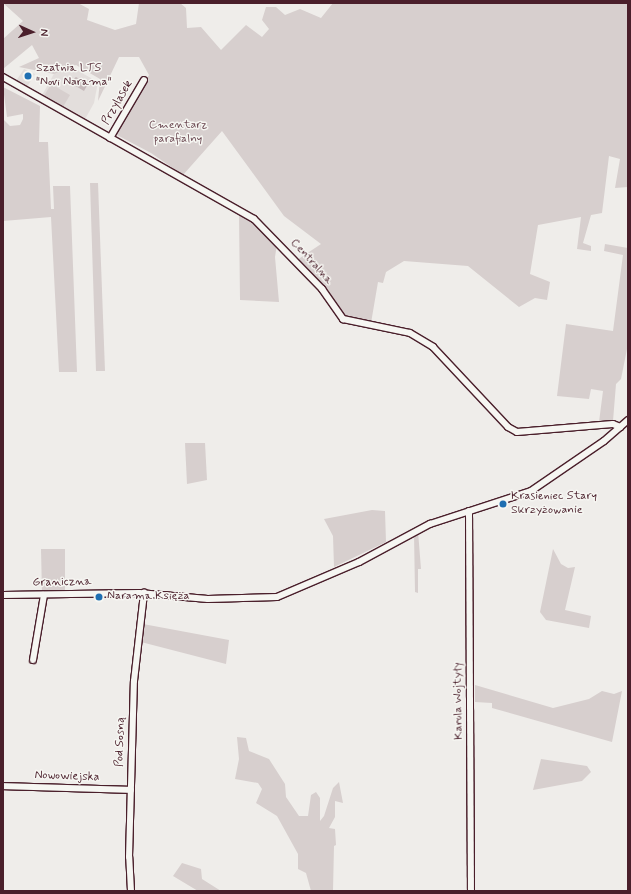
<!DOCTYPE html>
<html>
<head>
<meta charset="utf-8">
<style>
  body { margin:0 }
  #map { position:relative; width:631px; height:894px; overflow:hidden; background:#efedea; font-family:Mynerve,sans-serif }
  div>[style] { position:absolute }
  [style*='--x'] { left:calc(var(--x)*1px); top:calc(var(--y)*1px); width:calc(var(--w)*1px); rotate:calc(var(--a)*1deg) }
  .built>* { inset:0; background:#e3dedc }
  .green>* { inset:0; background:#d7cfce }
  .building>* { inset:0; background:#c6babb }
  .roads { filter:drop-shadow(1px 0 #4a1f2b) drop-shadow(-1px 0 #4a1f2b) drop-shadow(0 1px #4a1f2b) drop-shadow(0 -1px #4a1f2b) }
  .minor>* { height:6px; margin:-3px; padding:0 3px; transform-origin:3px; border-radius:3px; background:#f6f6f2 }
  .dots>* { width:11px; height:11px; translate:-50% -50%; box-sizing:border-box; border:2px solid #f6f6f2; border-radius:50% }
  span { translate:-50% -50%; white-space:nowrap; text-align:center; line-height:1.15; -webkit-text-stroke:3px #f6f6f2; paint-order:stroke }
  .poi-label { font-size:12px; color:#4a1f2b }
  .left { translate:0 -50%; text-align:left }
  .street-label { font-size:12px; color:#4a1f2b }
  .park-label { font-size:12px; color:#6d4b54 }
  .frame { position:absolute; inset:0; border:4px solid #4a1f2b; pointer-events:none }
  .north { position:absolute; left:12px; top:12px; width:40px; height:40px; -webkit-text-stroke:3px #f6f6f2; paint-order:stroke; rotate:93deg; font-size:11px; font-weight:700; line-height:16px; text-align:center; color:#4a1f2b }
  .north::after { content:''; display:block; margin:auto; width:14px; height:18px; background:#4a1f2b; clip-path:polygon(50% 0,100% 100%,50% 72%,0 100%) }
</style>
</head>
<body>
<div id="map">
  <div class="built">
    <i style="clip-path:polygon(73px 68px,98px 82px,94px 103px,84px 121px,41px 97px,55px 72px)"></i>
    <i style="clip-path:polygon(24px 69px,35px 74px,27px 87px,16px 81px)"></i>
  </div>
  <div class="green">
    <i style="clip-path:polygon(3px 3px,78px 3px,89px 9px,87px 20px,115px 30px,136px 24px,139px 3px,180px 3px,186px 8px,187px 28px,201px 27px,221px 50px,246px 25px,262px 37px,269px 29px,262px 20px,266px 7px,276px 7px,285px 15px,300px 9px,321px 18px,333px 3px,628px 3px,628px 187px,615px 188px,620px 159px,609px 156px,602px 213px,591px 215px,583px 243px,591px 246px,591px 251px,577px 249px,581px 217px,538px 225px,530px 274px,550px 282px,547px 300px,535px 298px,519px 307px,468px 266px,404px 261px,386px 272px,383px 283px,378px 282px,371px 323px,344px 317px,325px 288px,297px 260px,321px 244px,284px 216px,222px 131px,183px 175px,151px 153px,115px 134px,149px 75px,139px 57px,119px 57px,98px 101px,100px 79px,76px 65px,54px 74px,19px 67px,39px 58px,32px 45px,3px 69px,3px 39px,23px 21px)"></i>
    <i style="clip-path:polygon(51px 84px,70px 95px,63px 107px,44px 96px)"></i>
    <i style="clip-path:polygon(3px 87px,40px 106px,39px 142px,48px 142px,51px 209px,54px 209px,53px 186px,70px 186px,77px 372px,59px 372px,51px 217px,3px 221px,3px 119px,10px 126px,20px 125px,23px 119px,23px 114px,7px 117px)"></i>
    <i style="clip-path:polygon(90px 183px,98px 183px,105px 371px,96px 371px)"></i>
    <i style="clip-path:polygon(239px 213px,262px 228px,277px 244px,275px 257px,279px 302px,240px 300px)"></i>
    <i style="clip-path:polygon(605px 244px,628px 248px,628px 344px,621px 379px,616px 384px,613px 421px,599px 422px,603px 391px,591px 389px,589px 399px,557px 396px,566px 324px,613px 331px,623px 255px,604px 251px)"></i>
    <i style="clip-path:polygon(185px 443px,205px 443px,207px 480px,187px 484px)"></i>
    <i style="clip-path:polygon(372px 510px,385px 511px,386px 542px,334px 567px,333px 536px,324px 519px)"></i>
    <i style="clip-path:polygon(418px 531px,421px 569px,418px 569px,418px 593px,415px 592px,414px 534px)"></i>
    <i style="clip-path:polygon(41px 549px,65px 549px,65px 593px,42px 593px)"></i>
    <i style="clip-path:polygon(553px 549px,561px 564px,568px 568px,575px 567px,565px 610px,591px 616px,589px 628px,546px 620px,540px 612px)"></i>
    <i style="clip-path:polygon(143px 624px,229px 640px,226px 664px,141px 642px)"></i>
    <i style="clip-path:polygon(475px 685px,553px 708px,589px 699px,602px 691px,614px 694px,622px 691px,612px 742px,492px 708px,492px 703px,475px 702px)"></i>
    <i style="clip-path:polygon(237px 737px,246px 738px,249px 751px,269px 759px,285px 784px,286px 797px,299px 816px,308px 816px,311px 795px,316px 792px,320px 798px,320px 821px,324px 816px,333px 788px,339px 782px,343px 803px,335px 801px,335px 817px,329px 828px,335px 829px,336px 845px,334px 846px,333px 891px,311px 891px,306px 873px,298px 869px,298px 854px,277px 816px,256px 803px,262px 789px,258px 783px,235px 779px,239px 759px)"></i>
    <i style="clip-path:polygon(541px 759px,587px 766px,591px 772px,582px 781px,533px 790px)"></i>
    <i style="clip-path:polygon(182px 863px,201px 869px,202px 879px,221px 891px,198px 891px,173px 876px)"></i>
  </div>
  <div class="building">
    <i style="clip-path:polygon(76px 77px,88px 84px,84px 91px,69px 82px)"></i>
  </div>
  <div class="roads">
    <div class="minor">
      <i style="--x:3;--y:77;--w:288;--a:29.5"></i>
      <i style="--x:254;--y:219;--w:98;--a:45.8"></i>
      <i style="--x:322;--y:289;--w:37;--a:55"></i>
      <i style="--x:343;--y:319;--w:68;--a:11.8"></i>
      <i style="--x:410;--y:333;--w:27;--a:31"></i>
      <i style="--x:433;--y:347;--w:110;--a:46.8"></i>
      <i style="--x:508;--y:427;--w:10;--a:29"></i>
      <i style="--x:517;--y:432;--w:96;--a:-4.8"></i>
      <i style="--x:613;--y:424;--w:8;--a:23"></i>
      <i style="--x:110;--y:138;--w:67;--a:-59.6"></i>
      <i style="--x:469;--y:511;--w:380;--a:89.7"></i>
      <i style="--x:3;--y:595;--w:136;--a:-0.8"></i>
      <i style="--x:139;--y:593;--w:69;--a:5"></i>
      <i style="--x:208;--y:599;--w:69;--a:-1.7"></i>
      <i style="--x:277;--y:597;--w:89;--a:-23.1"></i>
      <i style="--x:359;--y:562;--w:81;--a:-28.2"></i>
      <i style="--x:430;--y:524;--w:106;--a:-18.1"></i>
      <i style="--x:531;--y:491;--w:88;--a:-34.4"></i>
      <i style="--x:604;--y:441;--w:32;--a:-41"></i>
      <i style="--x:33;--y:660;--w:66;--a:-80.4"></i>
      <i style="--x:3;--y:786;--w:128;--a:1.8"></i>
      <i style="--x:131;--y:891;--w:34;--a:-93"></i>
      <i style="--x:129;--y:857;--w:176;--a:-88.4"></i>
      <i style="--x:134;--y:681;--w:89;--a:-83.5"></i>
    </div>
  </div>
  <div class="dots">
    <i style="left:28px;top:76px;background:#1f6fb2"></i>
    <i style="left:503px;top:504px;background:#1f6fb2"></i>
    <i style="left:99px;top:597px;background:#1f6fb2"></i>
  </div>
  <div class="poi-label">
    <span class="left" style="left:36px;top:76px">Szatnia LTS<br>"Novi Narama"</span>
    <span class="left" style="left:511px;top:504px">Krasieniec Stary<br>Skrzyżowanie</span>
    <span class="left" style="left:107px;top:597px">Narama Księża</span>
  </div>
  <div class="street-label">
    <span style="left:118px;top:103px;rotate:-60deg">Przylasek</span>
    <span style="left:311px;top:262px;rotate:48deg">Centralna</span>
    <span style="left:62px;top:583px;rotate:-1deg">Graniczna</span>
    <span style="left:459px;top:701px;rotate:-91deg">Karola Wojtyły</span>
    <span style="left:121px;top:742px;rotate:-88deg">Pod Sosną</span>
    <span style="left:67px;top:777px;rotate:2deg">Nowowiejska</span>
  </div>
  <div class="park-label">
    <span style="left:178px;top:133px">Cmentarz<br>parafialny</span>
  </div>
  <div class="frame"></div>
  <div class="north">N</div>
</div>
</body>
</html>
